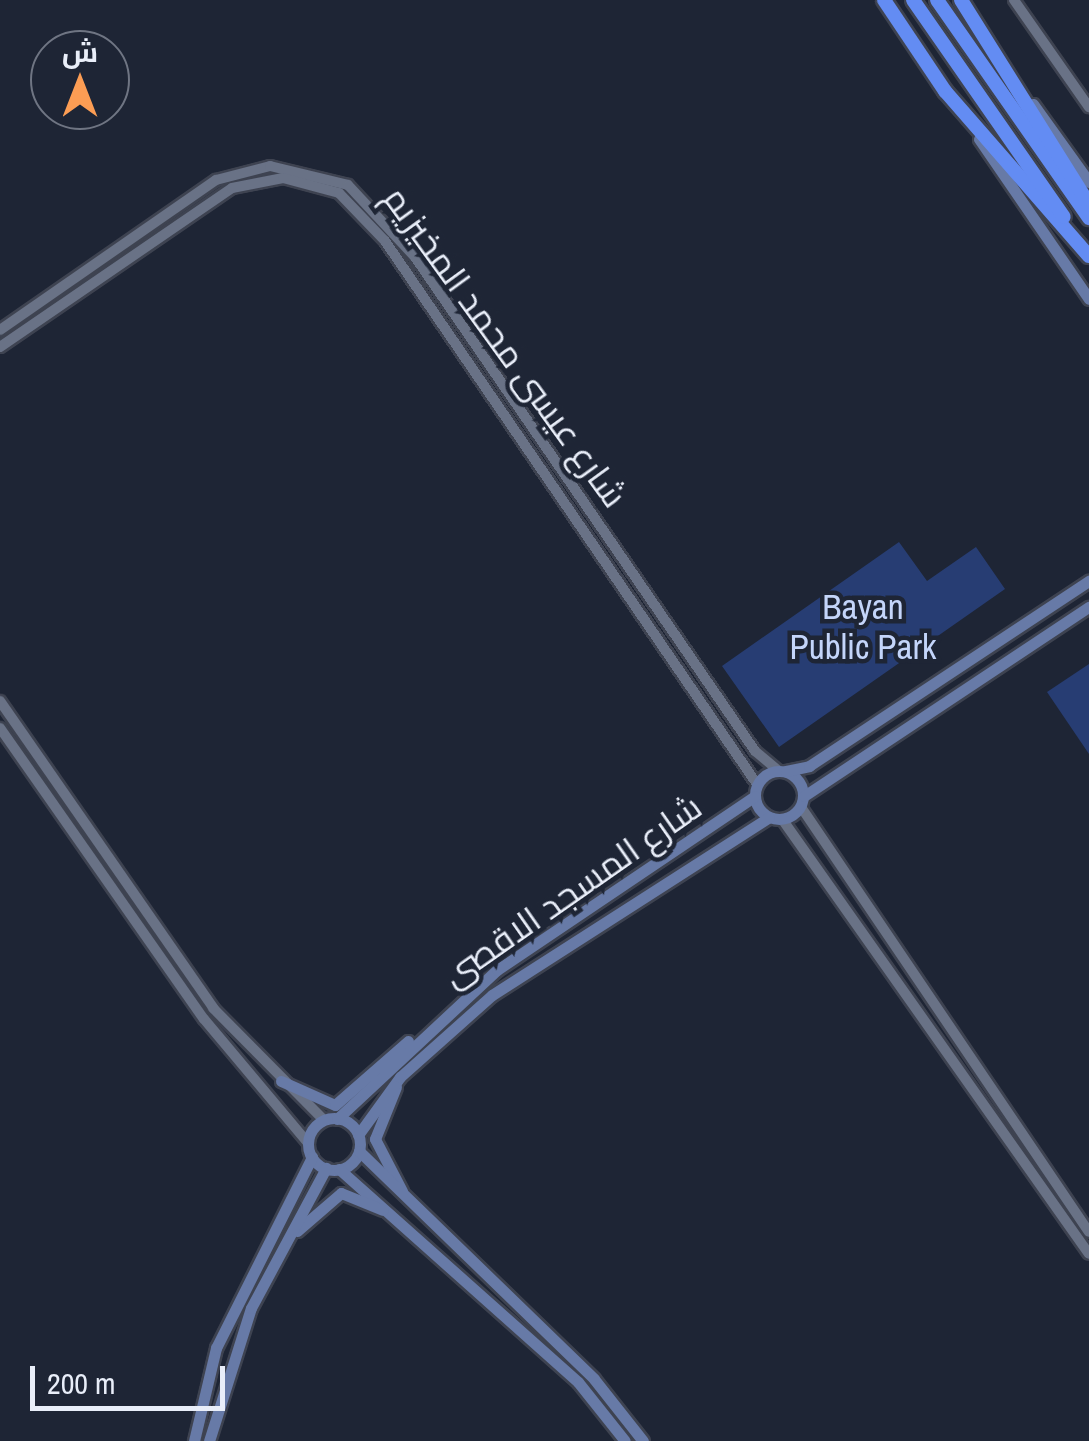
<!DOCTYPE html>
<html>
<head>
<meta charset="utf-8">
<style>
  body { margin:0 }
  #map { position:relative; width:1089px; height:1441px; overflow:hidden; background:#1e2535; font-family:"Archivo Narrow",Cairo,sans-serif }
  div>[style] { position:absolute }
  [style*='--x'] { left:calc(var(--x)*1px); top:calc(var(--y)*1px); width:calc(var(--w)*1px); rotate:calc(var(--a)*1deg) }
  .green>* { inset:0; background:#273d73 }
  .roads { filter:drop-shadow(2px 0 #3e4351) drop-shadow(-2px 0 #3e4351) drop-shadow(0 2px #3e4351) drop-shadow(0 -2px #3e4351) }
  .tertiary>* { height:10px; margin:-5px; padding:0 5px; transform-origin:5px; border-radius:5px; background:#697286 }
  .secondary>* { height:11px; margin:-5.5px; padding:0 5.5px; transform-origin:5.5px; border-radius:5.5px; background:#677aa7 }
  .secondary>.ring { margin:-5.5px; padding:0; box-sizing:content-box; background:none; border:11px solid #677aa7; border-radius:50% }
  .motorway>* { height:14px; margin:-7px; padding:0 7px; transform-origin:7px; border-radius:7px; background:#638cf3 }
  span { translate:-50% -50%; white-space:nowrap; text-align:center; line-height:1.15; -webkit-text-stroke:9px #1e2535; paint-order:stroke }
  .street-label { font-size:35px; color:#e9eef9 }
  .park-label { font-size:35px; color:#c4d5fa }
  .north { position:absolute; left:30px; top:30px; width:100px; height:100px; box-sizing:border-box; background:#1e2535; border:2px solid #6f7583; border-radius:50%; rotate:0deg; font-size:28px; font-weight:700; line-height:40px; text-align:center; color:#e9eef9 }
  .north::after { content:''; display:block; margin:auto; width:35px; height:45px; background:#fc9d54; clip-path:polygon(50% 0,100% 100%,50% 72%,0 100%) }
  .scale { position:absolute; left:30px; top:1366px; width:195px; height:45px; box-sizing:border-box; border:5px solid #e9eef9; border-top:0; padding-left:12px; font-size:30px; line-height:35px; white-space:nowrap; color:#e9eef9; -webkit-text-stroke:8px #1e2535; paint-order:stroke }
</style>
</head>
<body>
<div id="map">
  <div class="green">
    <i style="clip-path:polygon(899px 542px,927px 581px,976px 547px,1005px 589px,779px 747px,722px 666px)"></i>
    <i style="clip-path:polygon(1089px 664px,1089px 754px,1047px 692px)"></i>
  </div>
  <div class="roads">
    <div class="tertiary">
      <i style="--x:1014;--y:0;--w:131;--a:55"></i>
      <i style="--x:0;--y:330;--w:263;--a:-34.8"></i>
      <i style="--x:216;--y:180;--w:56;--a:-14.5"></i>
      <i style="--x:270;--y:166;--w:80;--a:13.7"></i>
      <i style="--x:348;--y:185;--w:98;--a:47.1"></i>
      <i style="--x:415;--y:257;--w:600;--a:55.46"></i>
      <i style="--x:755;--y:751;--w:30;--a:40"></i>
      <i style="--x:0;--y:347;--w:281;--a:-34.4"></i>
      <i style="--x:232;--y:188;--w:52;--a:-11.1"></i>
      <i style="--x:283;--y:178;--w:58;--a:15"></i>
      <i style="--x:339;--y:193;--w:66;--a:46.2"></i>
      <i style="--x:385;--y:241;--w:658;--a:55.59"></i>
      <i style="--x:0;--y:701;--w:374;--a:55.2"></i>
      <i style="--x:213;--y:1008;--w:158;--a:45.3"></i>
      <i style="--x:0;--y:728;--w:355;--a:55"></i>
      <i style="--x:204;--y:1019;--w:162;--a:50"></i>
      <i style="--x:801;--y:807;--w:513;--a:55.88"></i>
      <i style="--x:782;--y:819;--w:532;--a:54.79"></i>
    </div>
    <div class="secondary">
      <i style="--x:1033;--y:104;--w:96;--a:54.3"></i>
      <i style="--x:979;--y:139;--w:194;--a:55.5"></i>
      <i class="ring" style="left:755px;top:771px;width:37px;height:37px"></i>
      <i style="--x:786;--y:771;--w:24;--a:-12"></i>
      <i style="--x:809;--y:766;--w:336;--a:-33.5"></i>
      <i style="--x:804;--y:796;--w:342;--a:-33.6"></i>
      <i style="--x:281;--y:1081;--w:59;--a:24"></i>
      <i style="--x:335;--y:1105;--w:97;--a:-41.2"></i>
      <i style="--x:396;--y:1087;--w:56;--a:112"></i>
      <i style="--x:375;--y:1139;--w:59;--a:62.6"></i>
      <i class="ring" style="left:308px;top:1118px;width:41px;height:41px"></i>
      <i style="--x:337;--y:1119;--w:219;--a:-43"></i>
      <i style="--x:497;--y:970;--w:311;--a:-34"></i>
      <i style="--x:358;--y:1135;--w:72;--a:-54.1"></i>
      <i style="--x:400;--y:1077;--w:123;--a:-41.7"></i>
      <i style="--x:492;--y:995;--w:329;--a:-32.7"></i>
      <i style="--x:359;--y:1151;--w:327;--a:44.1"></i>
      <i style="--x:594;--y:1379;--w:79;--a:51.7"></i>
      <i style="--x:339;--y:1169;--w:320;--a:41.7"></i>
      <i style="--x:578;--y:1382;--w:75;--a:51.5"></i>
      <i style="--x:297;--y:1231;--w:58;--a:-40.8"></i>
      <i style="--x:341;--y:1193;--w:45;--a:22"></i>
      <i style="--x:194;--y:1441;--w:96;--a:-76.7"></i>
      <i style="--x:216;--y:1348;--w:214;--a:-63.3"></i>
      <i style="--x:209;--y:1441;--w:139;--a:-72.5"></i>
      <i style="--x:251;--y:1308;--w:159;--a:-61.8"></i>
    </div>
    <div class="motorway">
      <i style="--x:884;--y:0;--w:110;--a:56.2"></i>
      <i style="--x:945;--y:91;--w:219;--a:48.9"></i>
      <i style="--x:913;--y:0;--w:264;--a:55.2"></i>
      <i style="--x:937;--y:0;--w:266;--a:55.1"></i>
      <i style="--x:961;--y:0;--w:241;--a:57.9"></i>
    </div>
  </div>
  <div class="street-label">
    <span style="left:505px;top:347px;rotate:54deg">شارع عيسى محمد المخيزيم</span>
    <span style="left:572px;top:891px;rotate:-35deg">شارع المسجد الاقصى</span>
  </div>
  <div class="park-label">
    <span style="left:863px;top:627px">Bayan<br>Public Park</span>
  </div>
  <div class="north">ش</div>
  <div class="scale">200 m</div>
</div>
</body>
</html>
